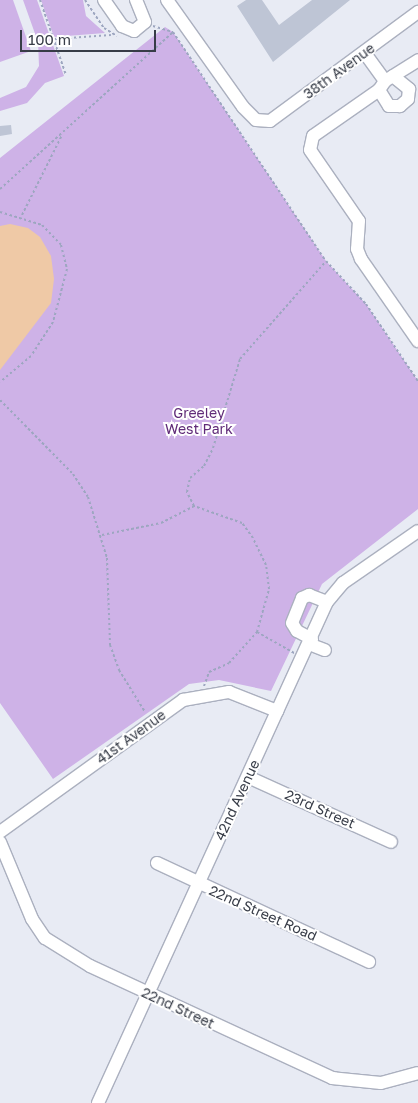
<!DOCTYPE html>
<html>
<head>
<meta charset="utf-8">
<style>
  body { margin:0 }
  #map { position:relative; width:418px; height:1103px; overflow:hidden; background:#e8ebf4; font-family:"Golos Text",sans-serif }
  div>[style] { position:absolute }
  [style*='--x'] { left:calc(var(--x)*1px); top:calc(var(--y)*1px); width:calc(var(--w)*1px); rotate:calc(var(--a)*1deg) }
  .green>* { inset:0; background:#ceb2e7 }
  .water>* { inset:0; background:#efc9a6 }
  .building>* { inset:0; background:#bec5d5 }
  .path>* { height:2px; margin-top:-1px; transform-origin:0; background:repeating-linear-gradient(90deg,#9da6c0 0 2.5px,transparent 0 5px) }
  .roads { filter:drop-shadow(1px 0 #abb0bf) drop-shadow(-1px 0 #abb0bf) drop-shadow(0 1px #abb0bf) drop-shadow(0 -1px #abb0bf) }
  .minor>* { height:12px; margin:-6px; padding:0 6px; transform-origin:6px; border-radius:6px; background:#fff }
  span { translate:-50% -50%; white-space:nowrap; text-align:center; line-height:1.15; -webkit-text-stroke:4px #fff; paint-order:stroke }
  .street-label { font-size:14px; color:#373c47 }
  .park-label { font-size:14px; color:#602b78 }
  .scale { position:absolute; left:20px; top:30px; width:136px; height:22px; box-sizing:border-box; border:2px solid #373c47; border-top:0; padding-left:6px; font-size:15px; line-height:18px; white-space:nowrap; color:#373c47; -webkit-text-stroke:4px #fff; paint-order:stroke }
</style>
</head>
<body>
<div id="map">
  <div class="green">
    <i style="clip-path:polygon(0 0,13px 0,31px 51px,0 62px)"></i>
    <i style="clip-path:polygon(23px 0,37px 0,64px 76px,45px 83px,27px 103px,0 111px,0 98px,26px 87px,39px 66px,38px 42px)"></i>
    <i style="clip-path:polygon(41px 0,83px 0,86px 16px,105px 33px,54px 37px)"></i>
    <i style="clip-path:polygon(165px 27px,173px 32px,326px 261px,366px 304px,418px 381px,418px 509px,322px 584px,271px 691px,219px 680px,189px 684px,53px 779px,0 703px,0 158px)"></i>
  </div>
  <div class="water">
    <i style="clip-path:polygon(10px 224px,28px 228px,40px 237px,51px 256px,54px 279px,51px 303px,0 370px,0 226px)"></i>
  </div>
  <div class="building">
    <i style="clip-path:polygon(246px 0,262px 0,279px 25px,312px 0,350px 0,273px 62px,237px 6px)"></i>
    <i style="clip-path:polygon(11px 125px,12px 134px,0 136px,0 126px)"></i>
  </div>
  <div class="path">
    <i style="--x:40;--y:0;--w:79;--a:70.9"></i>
    <i style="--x:85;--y:0;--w:34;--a:56"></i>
    <i style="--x:104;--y:28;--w:15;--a:32"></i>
    <i style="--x:153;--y:26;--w:21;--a:17"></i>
    <i style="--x:173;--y:32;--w:275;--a:56.3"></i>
    <i style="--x:326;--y:261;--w:59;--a:47.1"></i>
    <i style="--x:366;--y:304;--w:93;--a:56"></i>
    <i style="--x:54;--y:39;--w:57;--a:-4"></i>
    <i style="--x:0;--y:189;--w:234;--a:-42.2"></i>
    <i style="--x:0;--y:212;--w:44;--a:17.2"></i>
    <i style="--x:42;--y:225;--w:28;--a:46"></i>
    <i style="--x:61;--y:245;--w:25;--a:76"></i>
    <i style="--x:67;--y:269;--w:55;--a:104.8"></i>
    <i style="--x:53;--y:322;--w:40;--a:122.9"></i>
    <i style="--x:31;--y:356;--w:40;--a:140"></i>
    <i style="--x:22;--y:215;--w:89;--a:-63.4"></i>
    <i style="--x:0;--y:400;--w:104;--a:45.4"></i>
    <i style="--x:73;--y:474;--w:27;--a:57"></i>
    <i style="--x:88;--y:497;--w:64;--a:72.7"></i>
    <i style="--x:107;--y:558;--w:87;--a:88"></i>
    <i style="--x:110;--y:645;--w:27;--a:70"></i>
    <i style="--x:119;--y:670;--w:49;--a:58.2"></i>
    <i style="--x:102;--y:535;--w:60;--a:-11.5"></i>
    <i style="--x:161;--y:523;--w:37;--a:-27"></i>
    <i style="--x:257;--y:632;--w:45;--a:-74.4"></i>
    <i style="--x:269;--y:589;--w:24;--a:-97"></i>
    <i style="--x:266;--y:565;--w:30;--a:-116"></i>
    <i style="--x:253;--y:538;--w:19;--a:-126"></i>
    <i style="--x:242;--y:523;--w:51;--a:-160.5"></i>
    <i style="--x:194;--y:506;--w:16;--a:-117"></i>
    <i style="--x:187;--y:492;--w:14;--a:-78"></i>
    <i style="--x:190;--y:478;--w:18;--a:-41"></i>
    <i style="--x:204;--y:466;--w:20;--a:-63"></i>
    <i style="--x:213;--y:448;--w:93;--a:-73.1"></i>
    <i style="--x:240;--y:359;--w:130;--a:-48.7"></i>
    <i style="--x:204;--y:686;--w:15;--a:-70"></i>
    <i style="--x:209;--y:672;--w:22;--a:-24"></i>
    <i style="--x:229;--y:663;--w:42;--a:-47.9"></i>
    <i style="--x:257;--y:632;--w:43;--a:29.6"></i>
  </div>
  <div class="roads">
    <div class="minor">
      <i style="--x:104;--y:0;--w:32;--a:55"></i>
      <i style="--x:122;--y:26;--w:13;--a:23"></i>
      <i style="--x:134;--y:31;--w:14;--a:-39"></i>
      <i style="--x:145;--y:22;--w:24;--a:-112"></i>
      <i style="--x:167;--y:0;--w:131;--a:54.6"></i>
      <i style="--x:243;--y:107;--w:18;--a:45"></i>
      <i style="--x:256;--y:120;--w:14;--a:4"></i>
      <i style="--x:270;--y:121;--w:184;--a:-36.4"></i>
      <i style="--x:364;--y:52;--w:36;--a:54"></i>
      <i style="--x:393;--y:76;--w:21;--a:39"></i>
      <i style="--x:409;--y:89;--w:10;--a:96"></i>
      <i style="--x:408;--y:99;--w:11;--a:139"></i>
      <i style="--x:400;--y:106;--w:11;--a:180"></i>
      <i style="--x:389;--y:106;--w:19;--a:-122"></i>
      <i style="--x:379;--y:90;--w:11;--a:-56"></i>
      <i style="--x:385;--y:81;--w:39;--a:-32"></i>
      <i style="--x:379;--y:90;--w:80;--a:145.1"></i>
      <i style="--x:313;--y:136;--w:14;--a:102"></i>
      <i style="--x:310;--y:150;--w:86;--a:55.4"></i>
      <i style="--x:359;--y:221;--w:28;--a:94"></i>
      <i style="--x:357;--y:249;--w:11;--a:68"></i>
      <i style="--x:361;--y:259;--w:100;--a:55.2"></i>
      <i style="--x:312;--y:639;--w:17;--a:-152"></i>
      <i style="--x:297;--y:631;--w:9;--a:-122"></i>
      <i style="--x:292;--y:623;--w:27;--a:-68"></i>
      <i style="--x:302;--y:598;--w:8;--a:-23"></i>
      <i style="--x:309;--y:595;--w:19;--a:21"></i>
      <i style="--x:309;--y:644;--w:17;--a:21"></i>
      <i style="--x:248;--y:777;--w:157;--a:24.4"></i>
      <i style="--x:0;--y:832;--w:226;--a:-35.8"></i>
      <i style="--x:183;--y:700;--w:47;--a:-9.9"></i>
      <i style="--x:229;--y:692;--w:52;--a:21.6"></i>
      <i style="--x:0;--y:842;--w:83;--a:67.4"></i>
      <i style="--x:32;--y:919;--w:23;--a:56"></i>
      <i style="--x:45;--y:938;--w:53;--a:31.9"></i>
      <i style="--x:90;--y:966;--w:267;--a:24.8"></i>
      <i style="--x:332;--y:1078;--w:49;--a:5.8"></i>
      <i style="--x:381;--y:1083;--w:38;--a:-15"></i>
      <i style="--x:157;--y:863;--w:234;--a:25"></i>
      <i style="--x:98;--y:1103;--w:551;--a:-65.44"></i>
      <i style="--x:327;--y:602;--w:25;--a:-50"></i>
      <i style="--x:343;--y:583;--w:91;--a:-34.7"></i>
    </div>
  </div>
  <div class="street-label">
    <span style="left:339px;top:71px;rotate:-36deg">38th Avenue</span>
    <span style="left:131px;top:737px;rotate:-36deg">41st Avenue</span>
    <span style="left:237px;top:800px;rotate:-65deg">42nd Avenue</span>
    <span style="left:320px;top:809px;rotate:24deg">23rd Street</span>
    <span style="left:263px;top:913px;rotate:24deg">22nd Street Road</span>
    <span style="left:178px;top:1008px;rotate:25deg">22nd Street</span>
  </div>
  <div class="park-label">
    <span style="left:199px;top:421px">Greeley<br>West Park</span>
  </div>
  <div class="scale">100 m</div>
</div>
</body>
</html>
